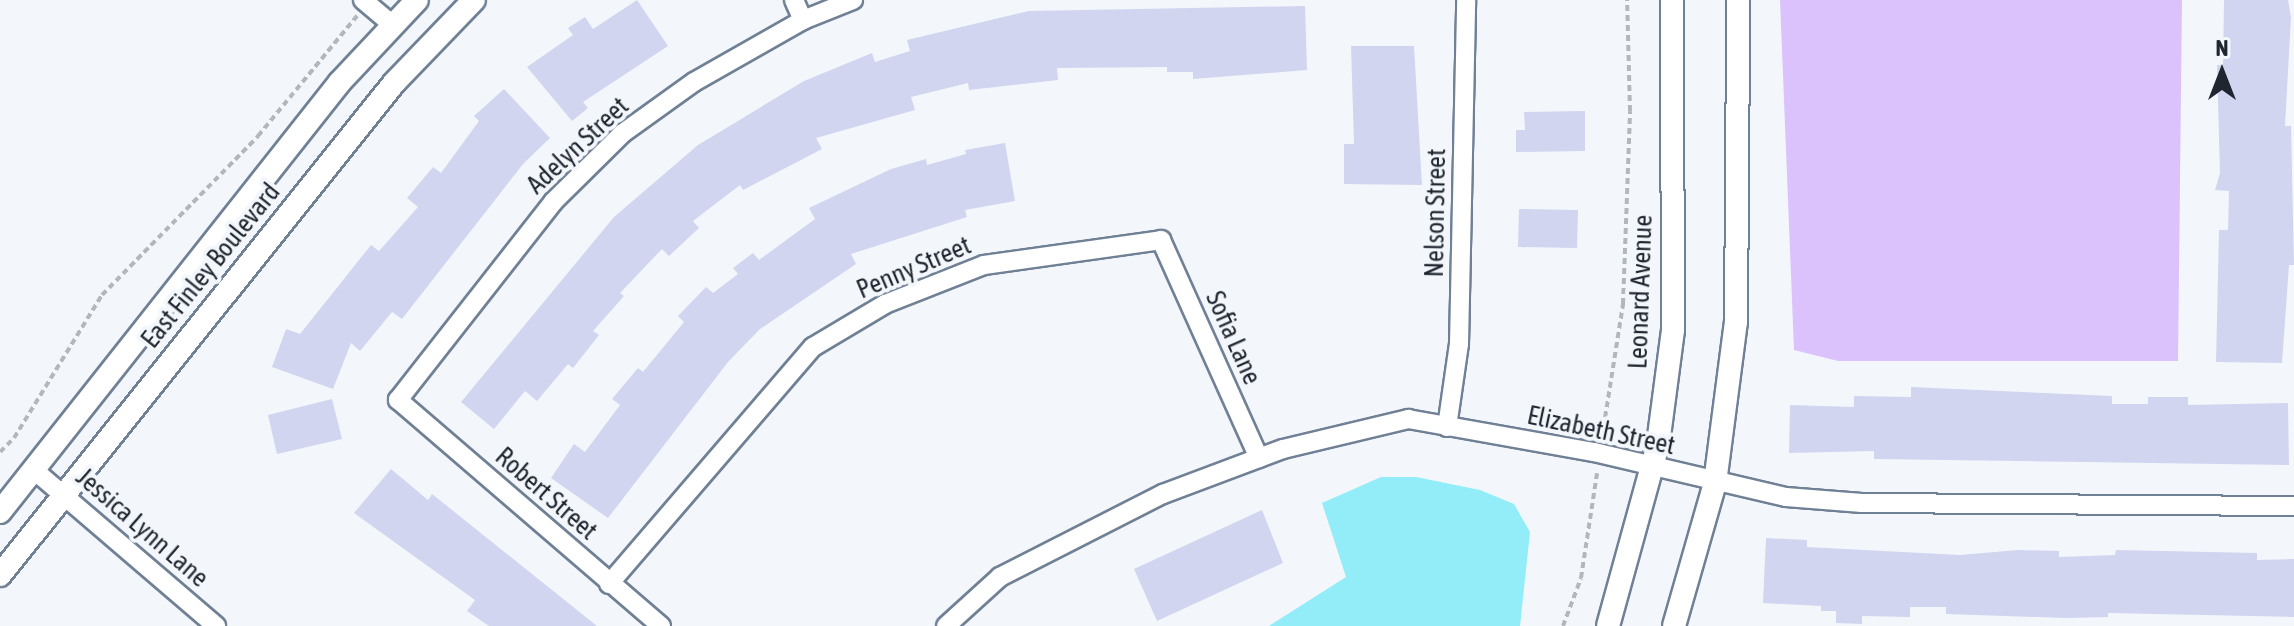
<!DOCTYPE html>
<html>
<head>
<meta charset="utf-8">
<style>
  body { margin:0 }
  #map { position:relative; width:2294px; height:626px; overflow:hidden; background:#f3f7fc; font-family:"Asap Condensed",sans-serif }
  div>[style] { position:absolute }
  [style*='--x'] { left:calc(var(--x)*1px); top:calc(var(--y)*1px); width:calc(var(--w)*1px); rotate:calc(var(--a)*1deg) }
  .green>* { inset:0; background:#dbc2fd }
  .water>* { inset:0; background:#92edf8 }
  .building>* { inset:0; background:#d1d5f0 }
  .path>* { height:4px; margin-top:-2px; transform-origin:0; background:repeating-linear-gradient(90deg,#b2b7be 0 6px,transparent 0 10px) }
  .roads { filter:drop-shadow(2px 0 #708095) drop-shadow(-2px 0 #708095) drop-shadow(0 2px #708095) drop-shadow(0 -2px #708095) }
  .minor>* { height:18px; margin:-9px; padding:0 9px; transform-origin:9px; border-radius:9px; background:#fff }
  .tertiary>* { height:22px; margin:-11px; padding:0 11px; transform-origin:11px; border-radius:11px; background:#fff }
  span { translate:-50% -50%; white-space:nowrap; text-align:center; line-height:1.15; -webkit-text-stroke:8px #f3f7fc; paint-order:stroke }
  .street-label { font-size:26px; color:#1f262f }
  .north { position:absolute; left:2182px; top:32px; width:80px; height:80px; -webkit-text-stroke:6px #f3f7fc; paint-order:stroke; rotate:0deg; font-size:22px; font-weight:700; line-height:32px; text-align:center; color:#1f262f }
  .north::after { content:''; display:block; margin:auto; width:28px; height:36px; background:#1f262f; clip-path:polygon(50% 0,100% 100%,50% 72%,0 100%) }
</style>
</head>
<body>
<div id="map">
  <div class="green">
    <i style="clip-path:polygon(1780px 0,2182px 0,2178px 361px,1838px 361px,1794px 350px)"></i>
  </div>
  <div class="water">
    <i style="clip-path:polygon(1381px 477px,1416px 477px,1480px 490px,1514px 504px,1530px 532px,1520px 626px,1269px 626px,1346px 577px,1322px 503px)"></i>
  </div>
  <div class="building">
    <i style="clip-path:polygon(637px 0,668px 46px,583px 102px,588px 108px,572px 121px,527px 67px,573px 35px,568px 28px,585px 17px,593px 29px)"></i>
    <i style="clip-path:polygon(2224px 0,2288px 0,2291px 17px,2285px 126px,2291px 126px,2294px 265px,2289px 265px,2282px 363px,2216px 362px,2219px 230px,2228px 230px,2229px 191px,2215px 190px,2220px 173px,2217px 65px,2223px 65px)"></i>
    <i style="clip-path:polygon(1305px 6px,1307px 70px,1193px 79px,1193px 72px,1167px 72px,1167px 67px,1057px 68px,1058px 80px,969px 90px,968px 83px,911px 97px,915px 110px,816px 138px,822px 149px,743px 190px,740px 185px,693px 221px,699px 228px,669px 256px,662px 249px,620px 293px,624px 296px,593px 331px,599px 335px,573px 368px,568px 364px,537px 401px,525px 391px,494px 429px,461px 402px,614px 217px,698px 145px,804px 81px,872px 53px,875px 62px,910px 51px,907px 40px,1029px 11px)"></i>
    <i style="clip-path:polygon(1351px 46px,1414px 46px,1422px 185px,1344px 184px,1344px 144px,1354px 144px)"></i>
    <i style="clip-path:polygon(504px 89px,550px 138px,523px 164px,402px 319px,392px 312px,360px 351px,351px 343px,333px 389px,272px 367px,286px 329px,300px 334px,371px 245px,379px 251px,418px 207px,407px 198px,433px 167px,441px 173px,479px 121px,474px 116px)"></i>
    <i style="clip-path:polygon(1585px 111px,1585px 151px,1516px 152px,1516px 130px,1525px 130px,1524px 112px)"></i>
    <i style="clip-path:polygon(1005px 143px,1015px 201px,965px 210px,967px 217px,851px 254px,856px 264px,760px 329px,728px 362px,608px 518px,551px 478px,574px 444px,585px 452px,620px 405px,612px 399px,638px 368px,643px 372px,684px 322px,678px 316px,706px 287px,713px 293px,738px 274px,733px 268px,753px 253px,759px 260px,815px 219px,809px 208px,891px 169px,926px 159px,927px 165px,966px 154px,965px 150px)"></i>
    <i style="clip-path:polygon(1519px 209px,1578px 210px,1577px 248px,1518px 247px)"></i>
    <i style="clip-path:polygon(1911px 387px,2112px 396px,2112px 404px,2148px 404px,2148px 397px,2188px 397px,2188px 405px,2288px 403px,2289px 465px,1874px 459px,1874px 451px,1789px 453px,1790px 405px,1854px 407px,1854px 396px,1911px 397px)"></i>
    <i style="clip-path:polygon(332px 399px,342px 439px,277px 454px,268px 415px)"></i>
    <i style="clip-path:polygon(391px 469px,428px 500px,432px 494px,597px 626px,489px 626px,467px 611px,475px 600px,354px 513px)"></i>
    <i style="clip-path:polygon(1262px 510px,1283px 563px,1157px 621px,1134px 569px)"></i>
    <i style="clip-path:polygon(1766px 538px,1807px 540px,1807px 547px,1960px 555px,2018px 550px,2059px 551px,2059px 557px,2115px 555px,2116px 550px,2257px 553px,2257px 560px,2294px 559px,2294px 617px,2108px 613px,2108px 617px,2066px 618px,1946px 614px,1946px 607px,1910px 607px,1910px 617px,1862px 616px,1862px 624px,1836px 623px,1836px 611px,1821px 611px,1821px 606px,1763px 603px)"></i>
  </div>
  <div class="path">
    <i style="--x:1602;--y:437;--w:135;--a:-81"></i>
    <i style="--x:1623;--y:304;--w:193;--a:-87.9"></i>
    <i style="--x:1630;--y:111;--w:111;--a:-91.5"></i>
    <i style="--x:0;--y:452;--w:20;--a:-45"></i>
    <i style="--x:14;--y:438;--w:168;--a:-58.4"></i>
    <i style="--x:102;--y:295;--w:223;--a:-45.5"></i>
    <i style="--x:258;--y:136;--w:156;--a:-50.5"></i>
    <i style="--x:1563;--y:626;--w:51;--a:-69.4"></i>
    <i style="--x:1581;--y:578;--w:106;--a:-81.3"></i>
  </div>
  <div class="roads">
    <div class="minor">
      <i style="--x:363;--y:0;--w:39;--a:40"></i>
      <i style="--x:794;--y:0;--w:22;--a:66"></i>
      <i style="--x:1447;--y:427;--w:84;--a:-81.8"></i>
      <i style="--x:1459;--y:344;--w:344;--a:-88.8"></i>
      <i style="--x:34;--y:470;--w:240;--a:40.6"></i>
      <i style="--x:609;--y:584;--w:313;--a:-49.3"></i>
      <i style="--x:813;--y:347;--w:84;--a:-30.8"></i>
      <i style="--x:885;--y:304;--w:106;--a:-21.5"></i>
      <i style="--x:984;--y:265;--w:179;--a:-8"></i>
      <i style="--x:1161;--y:240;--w:239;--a:65.8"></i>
      <i style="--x:661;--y:626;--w:347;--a:-139.3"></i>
      <i style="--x:398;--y:400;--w:251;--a:-51.9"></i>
      <i style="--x:553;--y:202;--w:98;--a:-44.6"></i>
      <i style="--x:623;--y:133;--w:87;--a:-35.7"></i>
      <i style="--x:694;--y:82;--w:125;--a:-29.6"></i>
      <i style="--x:803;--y:20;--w:54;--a:-21.8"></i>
      <i style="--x:946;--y:626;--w:73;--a:-42.2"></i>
      <i style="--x:1000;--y:577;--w:183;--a:-27"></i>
      <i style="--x:1163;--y:494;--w:128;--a:-20.6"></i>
      <i style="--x:1283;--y:449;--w:129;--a:-13.5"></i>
      <i style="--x:1408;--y:419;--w:189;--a:10.1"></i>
      <i style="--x:1594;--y:452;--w:197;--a:13.2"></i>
      <i style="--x:1786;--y:497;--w:76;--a:4.5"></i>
      <i style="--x:1862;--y:503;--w:432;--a:0.4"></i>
    </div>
    <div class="tertiary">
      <i style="--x:0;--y:512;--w:548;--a:-51.67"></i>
      <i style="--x:340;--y:82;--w:112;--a:-46.8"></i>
      <i style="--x:0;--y:575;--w:630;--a:-51.31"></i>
      <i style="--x:394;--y:83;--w:115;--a:-46.1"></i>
      <i style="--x:1608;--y:626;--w:189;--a:-74.6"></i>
      <i style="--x:1658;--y:444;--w:115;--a:-82.5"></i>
      <i style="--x:1673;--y:330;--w:330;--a:-90.2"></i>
      <i style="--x:1674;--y:626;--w:149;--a:-74"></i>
      <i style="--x:1715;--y:483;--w:162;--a:-82.6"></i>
      <i style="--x:1736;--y:322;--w:322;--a:-89.6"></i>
    </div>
  </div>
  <div class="street-label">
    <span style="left:578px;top:146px;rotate:-43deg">Adelyn Street</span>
    <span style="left:1436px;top:213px;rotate:-89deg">Nelson Street</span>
    <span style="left:211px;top:266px;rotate:-51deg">East Finley Boulevard</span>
    <span style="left:914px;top:268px;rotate:-23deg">Penny Street</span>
    <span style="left:1641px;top:292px;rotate:-88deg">Leonard Avenue</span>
    <span style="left:1233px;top:338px;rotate:66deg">Sofia Lane</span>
    <span style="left:1601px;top:431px;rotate:12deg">Elizabeth Street</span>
    <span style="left:546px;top:494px;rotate:41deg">Robert Street</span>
    <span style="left:142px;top:528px;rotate:41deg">Jessica Lynn Lane</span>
  </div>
  <div class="north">N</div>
</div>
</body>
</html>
